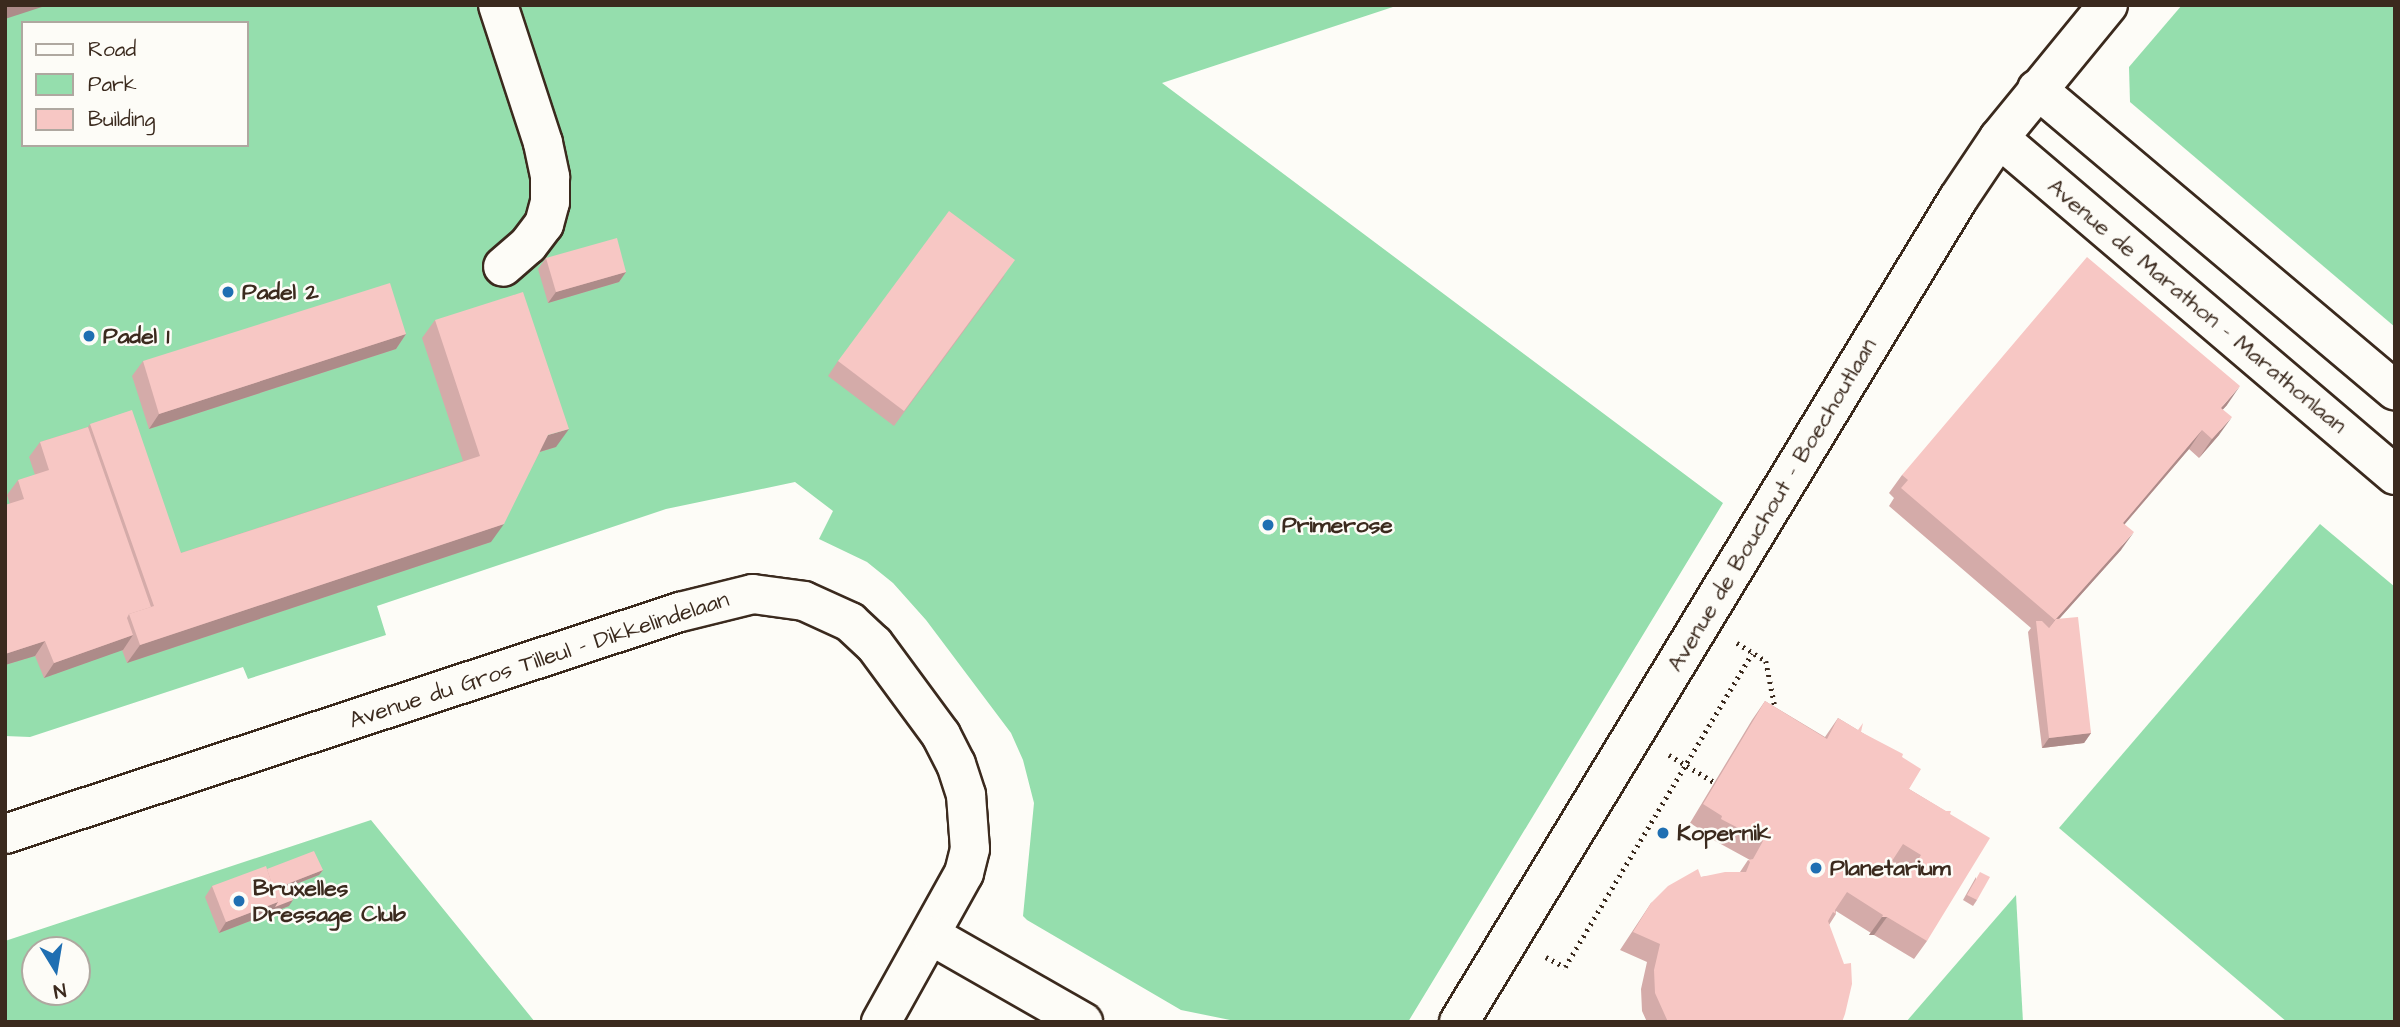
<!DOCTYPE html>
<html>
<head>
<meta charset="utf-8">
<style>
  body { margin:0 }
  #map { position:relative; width:2400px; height:1027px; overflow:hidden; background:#fdfcf7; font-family:"Architects Daughter",sans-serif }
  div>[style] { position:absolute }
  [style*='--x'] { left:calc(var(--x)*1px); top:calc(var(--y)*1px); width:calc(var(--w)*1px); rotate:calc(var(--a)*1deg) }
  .green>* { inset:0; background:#95dead }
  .path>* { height:4.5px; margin-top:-2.25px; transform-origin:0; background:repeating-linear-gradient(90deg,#3b2a1e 0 2px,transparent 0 7px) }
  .roads { filter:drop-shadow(2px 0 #3b2a1e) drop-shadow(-2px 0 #3b2a1e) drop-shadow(0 2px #3b2a1e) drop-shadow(0 -2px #3b2a1e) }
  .minor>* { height:38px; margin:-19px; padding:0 19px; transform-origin:19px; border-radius:19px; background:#fdfcf7 }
  .wall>* { inset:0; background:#d4aba9 }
  .shaded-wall>* { inset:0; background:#ad8b89 }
  .building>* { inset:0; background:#f7c7c4 }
  .dots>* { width:19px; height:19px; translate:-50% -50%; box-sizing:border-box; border:4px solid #fdfcf7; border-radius:50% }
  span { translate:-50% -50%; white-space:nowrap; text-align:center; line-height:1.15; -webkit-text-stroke:5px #fdfcf7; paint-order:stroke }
  .poi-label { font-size:23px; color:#3b2a1e; font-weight:700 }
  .left { translate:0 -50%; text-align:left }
  .street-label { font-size:23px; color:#3b2a1e }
  .frame { position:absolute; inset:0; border:7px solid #3b2a1e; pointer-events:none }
  .legend { position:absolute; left:21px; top:21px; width:228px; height:126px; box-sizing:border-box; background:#fdfcf7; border:2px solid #afa8a0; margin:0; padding:9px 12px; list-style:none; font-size:21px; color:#3b2a1e }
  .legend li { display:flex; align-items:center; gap:14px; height:35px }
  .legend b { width:35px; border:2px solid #afa8a0 }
  .north { position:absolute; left:21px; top:936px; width:70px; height:70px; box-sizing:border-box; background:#fdfcf7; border:2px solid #afa8a0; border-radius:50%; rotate:169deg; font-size:19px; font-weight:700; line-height:28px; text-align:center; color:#3b2a1e }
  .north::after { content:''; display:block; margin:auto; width:24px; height:32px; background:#1f6fb2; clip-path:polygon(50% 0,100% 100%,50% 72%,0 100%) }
</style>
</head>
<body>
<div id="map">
  <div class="green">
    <i style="clip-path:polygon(evenodd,5px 5px,1399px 5px,1162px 83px,1723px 503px,1408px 1022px,1240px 1022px,1181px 1010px,1027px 920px,1023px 916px,1034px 803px,1023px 760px,1011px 733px,926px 620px,893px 583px,867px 562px,819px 539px,833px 511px,795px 482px,666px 509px,377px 606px,386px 635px,248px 679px,243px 667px,30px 737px,5px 736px,5px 5px,23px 23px,247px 23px,247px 145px,23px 145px,23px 23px)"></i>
    <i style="clip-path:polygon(2182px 5px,2395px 5px,2395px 327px,2130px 102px,2129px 67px)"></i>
    <i style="clip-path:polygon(2320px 524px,2395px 587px,2395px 1022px,2287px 1022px,2059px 828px)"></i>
    <i style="clip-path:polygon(evenodd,371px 820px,535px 1022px,5px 1022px,5px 941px,371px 820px,35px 950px,77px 950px,77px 992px,35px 992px,35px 950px)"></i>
    <i style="clip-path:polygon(2016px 895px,2023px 1022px,1906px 1022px)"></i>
  </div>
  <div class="path">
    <i style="--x:1737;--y:643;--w:34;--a:32"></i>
    <i style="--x:1766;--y:661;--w:52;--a:78.9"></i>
    <i style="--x:1669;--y:755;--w:52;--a:31"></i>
    <i style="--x:1546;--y:957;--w:21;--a:28"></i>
    <i style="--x:1565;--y:967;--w:365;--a:-59.2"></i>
  </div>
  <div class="roads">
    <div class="minor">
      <i style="--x:498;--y:5;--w:145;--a:71.9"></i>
      <i style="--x:543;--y:143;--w:35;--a:78"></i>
      <i style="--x:550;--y:177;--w:25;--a:90"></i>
      <i style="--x:550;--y:202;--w:23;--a:105"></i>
      <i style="--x:544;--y:224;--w:26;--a:127"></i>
      <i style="--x:528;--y:245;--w:33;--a:139"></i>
      <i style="--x:2037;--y:89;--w:468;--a:40.1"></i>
      <i style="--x:1999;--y:138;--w:520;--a:40.4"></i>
      <i style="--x:5;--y:834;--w:711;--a:-18.21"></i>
      <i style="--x:680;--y:612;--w:75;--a:-13.9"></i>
      <i style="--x:753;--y:594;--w:51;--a:7.8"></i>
      <i style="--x:804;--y:601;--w:51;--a:24.5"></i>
      <i style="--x:850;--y:622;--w:33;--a:43"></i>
      <i style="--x:874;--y:644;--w:113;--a:53.6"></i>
      <i style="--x:941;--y:735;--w:33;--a:63"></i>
      <i style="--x:956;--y:764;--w:33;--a:72"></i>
      <i style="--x:966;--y:795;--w:54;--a:85.8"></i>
      <i style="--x:970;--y:849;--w:25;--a:104"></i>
      <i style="--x:964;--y:873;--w:171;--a:119.1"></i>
      <i style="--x:932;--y:936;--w:174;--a:29.7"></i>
      <i style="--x:1459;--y:1022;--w:962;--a:-58.77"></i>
      <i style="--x:1958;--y:199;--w:73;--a:-56.1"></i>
      <i style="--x:1999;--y:138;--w:172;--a:-50.7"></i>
    </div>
  </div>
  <div class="wall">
    <i style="clip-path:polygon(546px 258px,626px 272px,619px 282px,548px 303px,538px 269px)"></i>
    <i style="clip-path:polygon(1005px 275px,894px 426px,828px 376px,838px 361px)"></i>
    <i style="clip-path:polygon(435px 320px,556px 447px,540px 452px,491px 542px,127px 663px,122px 650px,44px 678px,35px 656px,5px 665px,5px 505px,10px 504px,7px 495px,18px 480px,35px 475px,29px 457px,40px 442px,88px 427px,90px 424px,181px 553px,463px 461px,422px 338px)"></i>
    <i style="clip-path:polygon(406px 334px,396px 349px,149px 429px,132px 376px,143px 361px)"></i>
    <i style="clip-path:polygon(2227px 405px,2223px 409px,2219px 435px,2199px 458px,2189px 449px,2125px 524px,2121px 550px,2059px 619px,2091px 733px,2084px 743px,2042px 748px,2028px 632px,2031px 628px,1889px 506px,1894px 498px,1889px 493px,1902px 475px)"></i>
    <i style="clip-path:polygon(1765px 701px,1825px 737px,1838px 718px,1902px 757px,1909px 789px,1950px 814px,1927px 941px,1914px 959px,1874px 935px,1869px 935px,1871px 933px,1836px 911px,1836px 914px,1829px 925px,1842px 1022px,1647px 1022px,1642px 1011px,1641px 989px,1647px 962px,1620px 950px,1651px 903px,1701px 877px,1740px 872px,1748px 860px,1750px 860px,1708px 837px,1709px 835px,1690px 823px,1752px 720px)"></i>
    <i style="clip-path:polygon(267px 869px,323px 870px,319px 875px,288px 887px,289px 906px,219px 933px,205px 897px,212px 886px)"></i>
    <i style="clip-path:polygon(1976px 877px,1977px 900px,1973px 906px,1963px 900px)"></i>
  </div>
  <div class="shaded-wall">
    <i style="clip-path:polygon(5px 5px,48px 5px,5px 19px)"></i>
    <i style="clip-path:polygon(626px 272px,619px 282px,548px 303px,556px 292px)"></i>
    <i style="clip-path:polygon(406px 334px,396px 349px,149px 429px,159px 414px)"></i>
    <i style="clip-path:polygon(2240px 386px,2227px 405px,2208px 426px,2221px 408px)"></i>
    <i style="clip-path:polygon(2232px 417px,2219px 435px,2199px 458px,2212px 439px)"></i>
    <i style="clip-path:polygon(569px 429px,556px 447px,536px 453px,548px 435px)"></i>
    <i style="clip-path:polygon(2202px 430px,2189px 449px,2110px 541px,2123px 523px)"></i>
    <i style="clip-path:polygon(504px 524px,491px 542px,127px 663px,140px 645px)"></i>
    <i style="clip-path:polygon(2134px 532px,2121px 550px,2042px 638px,2055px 620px)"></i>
    <i style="clip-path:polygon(133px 635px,123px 650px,44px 678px,54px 663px)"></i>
    <i style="clip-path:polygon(45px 641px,35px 656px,5px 665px,5px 654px)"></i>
    <i style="clip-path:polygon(2091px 733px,2084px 743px,2042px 748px,2049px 738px)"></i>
    <i style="clip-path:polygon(323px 870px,319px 875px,283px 889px,287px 884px)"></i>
    <i style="clip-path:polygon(293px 900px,289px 906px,219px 933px,226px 922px,278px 902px)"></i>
    <i style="clip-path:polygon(1882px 917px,1887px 917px,1874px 935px,1869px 935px)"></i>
  </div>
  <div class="building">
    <i style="clip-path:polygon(949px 211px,1015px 260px,904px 411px,838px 361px)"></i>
    <i style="clip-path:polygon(617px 238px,626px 272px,556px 292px,546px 258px)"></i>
    <i style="clip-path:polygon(2087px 257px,2240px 386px,2221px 408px,2232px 417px,2212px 439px,2202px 430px,2123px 523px,2134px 532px,2055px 620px,1901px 488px,1908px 480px,1902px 475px)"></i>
    <i style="clip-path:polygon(390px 283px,406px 334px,159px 414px,143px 361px)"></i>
    <i style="clip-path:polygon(523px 292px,569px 429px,548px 435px,504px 524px,140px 645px,129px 614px,154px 606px,90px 424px,132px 410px,181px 553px,480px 456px,435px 320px)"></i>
    <i style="clip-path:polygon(88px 427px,151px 607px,129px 614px,127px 618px,133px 635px,54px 663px,45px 641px,5px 654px,5px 505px,24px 499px,18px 480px,49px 470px,40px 442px)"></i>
    <i style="clip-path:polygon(2078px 617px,2091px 733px,2049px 738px,2036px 621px,2042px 621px,2049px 628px,2056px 619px)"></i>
    <i style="clip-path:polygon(evenodd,1765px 701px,1827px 739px,1838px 718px,1858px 730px,1863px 723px,1861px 732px,1903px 754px,1902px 757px,1921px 769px,1909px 789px,1946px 811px,1951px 811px,1950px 814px,1990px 838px,1927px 941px,1887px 917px,1882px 917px,1883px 915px,1847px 892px,1835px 910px,1836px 914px,1833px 912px,1828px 921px,1844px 964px,1851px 963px,1852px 984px,1845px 1014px,1842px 1022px,1835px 1021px,1835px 1022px,1668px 1022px,1655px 993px,1654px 970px,1660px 944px,1633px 932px,1651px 903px,1668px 886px,1698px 869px,1701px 877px,1725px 872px,1746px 872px,1750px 862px,1748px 860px,1753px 859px,1763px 841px,1721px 819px,1722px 816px,1703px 804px,1765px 701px,1903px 844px,1921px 855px,1910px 873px,1892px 861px,1903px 844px)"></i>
    <i style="clip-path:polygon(314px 851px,323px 870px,287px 884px,293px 900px,275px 907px,278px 902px,267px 869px)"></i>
    <i style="clip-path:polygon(266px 866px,278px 902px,226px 922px,212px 886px)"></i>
    <i style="clip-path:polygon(1980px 872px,1990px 877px,1977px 900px,1967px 895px)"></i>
  </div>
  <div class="dots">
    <i style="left:228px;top:292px;background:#1f6fb2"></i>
    <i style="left:89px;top:336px;background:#1f6fb2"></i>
    <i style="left:1268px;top:525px;background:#1f6fb2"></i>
    <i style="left:1663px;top:833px;background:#1f6fb2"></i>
    <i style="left:1816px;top:868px;background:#1f6fb2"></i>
    <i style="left:239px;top:901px;background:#1f6fb2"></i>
  </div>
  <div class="poi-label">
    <span class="left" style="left:242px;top:292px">Padel 2</span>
    <span class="left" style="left:103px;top:336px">Padel 1</span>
    <span class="left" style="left:1282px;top:525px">Primerose</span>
    <span class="left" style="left:1677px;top:833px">Kopernik</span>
    <span class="left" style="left:1830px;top:868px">Planetarium</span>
    <span class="left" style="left:253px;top:901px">Bruxelles<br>Dressage Club</span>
  </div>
  <div class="street-label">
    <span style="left:2197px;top:306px;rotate:40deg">Avenue de Marathon - Marathonlaan</span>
    <span style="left:1772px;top:505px;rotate:-59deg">Avenue de Bouchout - Boechoutlaan</span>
    <span style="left:539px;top:660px;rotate:-18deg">Avenue du Gros Tilleul - Dikkelindelaan</span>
  </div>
  <div class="frame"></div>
  <ul class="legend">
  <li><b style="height:9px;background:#fdfcf7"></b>Road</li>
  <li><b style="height:19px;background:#95dead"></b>Park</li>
  <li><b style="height:19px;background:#f7c7c4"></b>Building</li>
  </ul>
  <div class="north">N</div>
</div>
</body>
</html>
